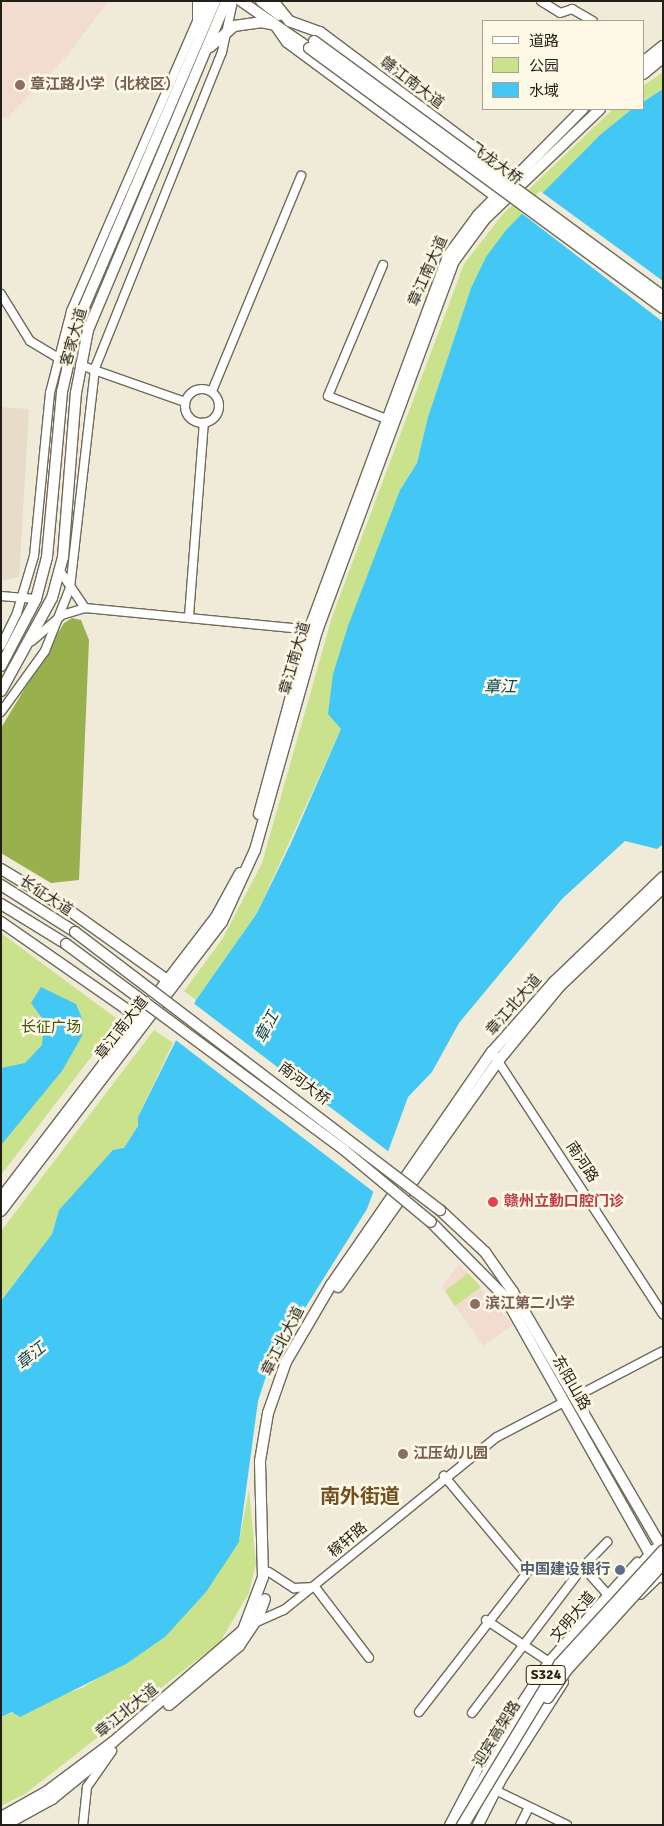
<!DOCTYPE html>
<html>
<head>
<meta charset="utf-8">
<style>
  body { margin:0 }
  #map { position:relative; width:664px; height:1826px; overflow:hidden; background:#f0ebd9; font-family:Signika,"Noto Sans SC",sans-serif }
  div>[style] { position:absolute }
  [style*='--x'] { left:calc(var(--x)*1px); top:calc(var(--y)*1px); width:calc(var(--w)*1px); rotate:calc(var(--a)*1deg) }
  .commercial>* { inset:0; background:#e6dcc7 }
  .education>* { inset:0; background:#f2dccf }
  .green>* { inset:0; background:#cae28c }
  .forest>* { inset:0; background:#98b14e }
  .water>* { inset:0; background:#43c8f5 }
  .pier>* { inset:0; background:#f0ebd9 }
  .roads { filter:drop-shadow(1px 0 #6f6a5a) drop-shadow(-1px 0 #6f6a5a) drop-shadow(0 1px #6f6a5a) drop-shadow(0 -1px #6f6a5a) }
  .minor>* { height:8px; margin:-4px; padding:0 4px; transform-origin:4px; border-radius:4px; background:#fff }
  .minor>.ring { margin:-4px; padding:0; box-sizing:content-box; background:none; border:8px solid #fff; border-radius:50% }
  .major>* { height:10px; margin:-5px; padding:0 5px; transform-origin:5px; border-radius:5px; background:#fff }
  .bridges { filter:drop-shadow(1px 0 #6f6a5a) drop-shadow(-1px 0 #6f6a5a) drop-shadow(0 1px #6f6a5a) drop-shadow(0 -1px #6f6a5a) }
  .major-bridge>* { height:10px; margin:-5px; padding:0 5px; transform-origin:5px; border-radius:5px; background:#fff }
  .highway-bridge>* { height:11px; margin:-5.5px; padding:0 5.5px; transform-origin:5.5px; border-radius:5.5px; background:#fff }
  .dots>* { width:14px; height:14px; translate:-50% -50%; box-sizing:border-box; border:2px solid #fdf9e6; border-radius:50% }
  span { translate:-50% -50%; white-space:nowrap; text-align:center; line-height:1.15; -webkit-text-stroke:5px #fdf9e6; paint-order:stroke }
  .shield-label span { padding:1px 4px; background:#fdf9e6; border:1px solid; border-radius:4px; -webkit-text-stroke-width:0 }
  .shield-label { font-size:14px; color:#211f18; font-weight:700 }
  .street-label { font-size:15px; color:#211f18 }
  .education-label { font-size:15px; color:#785e54; font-weight:700 }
  .left { translate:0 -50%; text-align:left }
  .park-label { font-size:15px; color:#435308 }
  .health-label { font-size:15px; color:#be3a42; font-weight:700 }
  .service-label { font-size:15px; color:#4e5e75; font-weight:700 }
  .right { translate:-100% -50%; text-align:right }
  .water-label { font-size:16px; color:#094355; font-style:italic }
  .district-label { font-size:20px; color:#734f1f; font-weight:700 }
  .frame { position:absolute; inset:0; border:2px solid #211f18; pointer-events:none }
  .legend { position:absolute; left:482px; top:20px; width:162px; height:90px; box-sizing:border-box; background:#fdf9e6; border:1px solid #a5a294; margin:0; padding:6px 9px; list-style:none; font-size:15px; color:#211f18 }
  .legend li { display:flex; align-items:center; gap:10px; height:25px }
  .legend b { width:25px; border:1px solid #a5a294 }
</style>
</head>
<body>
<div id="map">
  <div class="commercial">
    <i style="clip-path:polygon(1px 407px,29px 409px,19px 577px,1px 581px)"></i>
  </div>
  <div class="education">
    <i style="clip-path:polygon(1px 1px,108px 1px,70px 53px,9px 116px,1px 118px)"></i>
    <i style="clip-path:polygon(459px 1264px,513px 1325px,483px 1346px,442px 1287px)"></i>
  </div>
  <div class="green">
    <i style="clip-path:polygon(663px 72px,663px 89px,643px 102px,643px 86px)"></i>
    <i style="clip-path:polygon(613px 109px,632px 109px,506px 230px,471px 288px,428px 417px,417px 463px,400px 490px,341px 729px,257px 913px,196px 1000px,184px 991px,223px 938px,262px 863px,332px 617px,464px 264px,503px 214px)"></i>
    <i style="clip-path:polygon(1px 933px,116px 1018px,111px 1031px,1px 1175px)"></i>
    <i style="clip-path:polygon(154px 1030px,173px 1043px,138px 1117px,138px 1126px,124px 1149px,59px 1210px,52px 1234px,1px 1301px,1px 1231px)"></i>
    <i style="clip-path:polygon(468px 1273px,481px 1287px,455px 1306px,445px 1291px)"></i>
    <i style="clip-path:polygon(249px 1490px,256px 1564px,249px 1593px,220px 1642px,25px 1794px,1px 1806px,1px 1717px,82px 1688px,165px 1637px,239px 1542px)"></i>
  </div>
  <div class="forest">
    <i style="clip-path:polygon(72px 618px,81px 620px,89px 640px,79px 880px,51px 883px,1px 853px,1px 728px,64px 623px)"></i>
  </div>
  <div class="water">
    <i style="clip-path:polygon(663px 89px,663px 844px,657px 849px,625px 841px,562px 899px,459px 1023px,432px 1072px,408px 1097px,367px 1209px,270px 1364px,258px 1401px,239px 1542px,206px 1592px,165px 1637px,126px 1664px,20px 1717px,12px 1712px,1px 1717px,1px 1301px,52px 1234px,59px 1210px,113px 1150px,124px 1148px,138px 1126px,138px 1117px,196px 1000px,257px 913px,291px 843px,341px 729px,328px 714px,333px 674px,348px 626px,400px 490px,417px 463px,428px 417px,471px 288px,486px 257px,506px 230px,600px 135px,632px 109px,643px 109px,643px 102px)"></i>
    <i style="clip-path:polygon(41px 987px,76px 1004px,83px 1021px,82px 1036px,62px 1071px,1px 1145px,1px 1068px,25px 1063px,42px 1045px,44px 1021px,31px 1003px)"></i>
  </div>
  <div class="pier">
    <i style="clip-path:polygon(540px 191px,663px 281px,663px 322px,520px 212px)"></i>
    <i style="clip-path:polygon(192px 1002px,389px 1152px,375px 1193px,173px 1038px)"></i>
  </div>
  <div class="roads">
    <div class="minor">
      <i style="--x:541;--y:1;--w:22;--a:32"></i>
      <i style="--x:560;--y:13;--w:13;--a:-18"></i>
      <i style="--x:572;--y:9;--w:24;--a:30"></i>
      <i style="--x:383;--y:265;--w:142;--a:112.8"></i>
      <i style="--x:328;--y:396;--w:62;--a:21.6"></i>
      <i style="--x:1;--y:294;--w:55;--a:58.3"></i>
      <i style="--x:30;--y:341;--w:35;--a:31"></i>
      <i style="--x:80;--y:365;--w:111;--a:19.4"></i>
      <i class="ring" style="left:185px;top:389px;width:26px;height:26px"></i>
      <i style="--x:212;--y:391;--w:233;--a:-67.5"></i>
      <i style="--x:60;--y:571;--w:45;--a:56"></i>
      <i style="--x:1;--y:596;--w:35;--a:5"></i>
      <i style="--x:189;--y:616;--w:194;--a:-85.6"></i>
      <i style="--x:32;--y:641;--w:40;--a:-41"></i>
      <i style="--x:62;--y:615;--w:24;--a:-17"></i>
      <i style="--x:85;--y:608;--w:229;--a:5.5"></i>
      <i style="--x:1;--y:646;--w:37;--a:-64"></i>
      <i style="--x:17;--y:613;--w:59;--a:-73.4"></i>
      <i style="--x:34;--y:556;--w:164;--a:-84.4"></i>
      <i style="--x:50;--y:393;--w:85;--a:-75.6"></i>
      <i style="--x:71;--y:311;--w:338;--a:-66.5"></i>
      <i style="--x:1;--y:712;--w:75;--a:-54.2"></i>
      <i style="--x:45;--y:651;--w:68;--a:-68.4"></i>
      <i style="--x:70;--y:588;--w:221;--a:-83.5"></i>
      <i style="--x:95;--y:368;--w:341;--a:-68.1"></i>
      <i style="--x:222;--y:52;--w:52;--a:-77.8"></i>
      <i style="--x:492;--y:1052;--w:313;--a:56.9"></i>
      <i style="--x:575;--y:1397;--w:99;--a:-27.6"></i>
      <i style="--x:583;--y:1567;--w:40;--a:48"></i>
      <i style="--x:269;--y:1572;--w:30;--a:33"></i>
      <i style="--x:294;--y:1588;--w:21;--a:-3"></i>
      <i style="--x:315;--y:1587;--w:89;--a:52.7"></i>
      <i style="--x:486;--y:1620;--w:78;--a:33.5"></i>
      <i style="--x:252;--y:1624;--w:35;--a:-24"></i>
      <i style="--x:284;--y:1610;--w:274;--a:-39.1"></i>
      <i style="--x:497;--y:1437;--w:76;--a:-27.6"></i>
      <i style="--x:419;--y:1712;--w:175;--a:-52.2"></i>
      <i style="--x:526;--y:1574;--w:128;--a:-129.9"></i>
      <i style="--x:472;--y:1713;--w:183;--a:-52.8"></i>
      <i style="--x:583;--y:1567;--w:35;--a:-46"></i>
      <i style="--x:495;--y:1790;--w:80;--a:25.9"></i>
      <i style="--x:83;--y:1825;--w:38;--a:-84"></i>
      <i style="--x:87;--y:1787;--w:44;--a:-55.2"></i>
      <i style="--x:449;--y:1825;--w:67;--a:-62.3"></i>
      <i style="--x:480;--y:1766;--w:124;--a:-56.8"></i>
      <i style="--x:548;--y:1662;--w:134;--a:-48.3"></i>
      <i style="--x:520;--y:1825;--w:20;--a:-63"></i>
    </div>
    <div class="major">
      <i style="--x:198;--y:1;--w:32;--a:90"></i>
      <i style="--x:241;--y:1;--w:83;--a:34.7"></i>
      <i style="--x:261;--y:1;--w:23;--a:38"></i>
      <i style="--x:273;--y:1;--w:26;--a:51"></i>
      <i style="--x:289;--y:21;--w:33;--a:20"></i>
      <i style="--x:320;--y:32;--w:242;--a:36.8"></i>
      <i style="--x:210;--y:47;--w:32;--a:-41"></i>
      <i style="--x:234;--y:26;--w:27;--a:-8"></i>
      <i style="--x:261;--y:22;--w:14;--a:12"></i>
      <i style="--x:275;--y:25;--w:21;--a:55"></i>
      <i style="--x:287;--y:42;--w:259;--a:36.5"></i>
      <i style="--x:643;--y:62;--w:26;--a:-39"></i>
      <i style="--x:643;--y:74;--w:26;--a:-39"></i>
      <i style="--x:1;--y:666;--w:76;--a:-62.4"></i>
      <i style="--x:36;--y:599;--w:43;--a:-75.3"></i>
      <i style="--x:47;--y:557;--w:166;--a:-84.8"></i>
      <i style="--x:62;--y:392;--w:73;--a:-77.3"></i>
      <i style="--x:78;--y:321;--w:348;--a:-66.8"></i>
      <i style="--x:1;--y:691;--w:106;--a:-61.3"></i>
      <i style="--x:52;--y:598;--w:42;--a:-75"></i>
      <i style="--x:63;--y:557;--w:165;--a:-85.5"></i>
      <i style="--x:76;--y:393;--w:64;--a:-79.2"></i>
      <i style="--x:88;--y:330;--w:357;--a:-67.2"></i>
      <i style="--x:259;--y:814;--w:191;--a:-74.8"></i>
      <i style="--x:309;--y:630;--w:399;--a:-69.6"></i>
      <i style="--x:448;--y:256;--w:51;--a:-53.8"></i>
      <i style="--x:478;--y:215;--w:149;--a:-45.3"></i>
      <i style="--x:1;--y:869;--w:76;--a:31"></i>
      <i style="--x:66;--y:908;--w:129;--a:35.5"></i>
      <i style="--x:1;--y:885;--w:88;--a:32.4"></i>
      <i style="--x:1;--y:904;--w:76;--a:31.6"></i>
      <i style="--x:1;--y:922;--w:172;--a:34.8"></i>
      <i style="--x:1;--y:1198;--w:354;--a:-52.6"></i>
      <i style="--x:216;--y:917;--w:50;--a:-61.4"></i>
      <i style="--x:440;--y:1210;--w:62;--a:43"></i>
      <i style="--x:485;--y:1252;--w:49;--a:55"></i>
      <i style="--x:513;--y:1292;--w:298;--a:59.8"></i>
      <i style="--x:1;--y:1211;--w:364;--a:-52.6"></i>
      <i style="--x:222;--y:922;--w:79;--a:-65.4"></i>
      <i style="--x:255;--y:850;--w:228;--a:-74.2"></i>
      <i style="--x:317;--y:631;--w:395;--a:-69.7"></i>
      <i style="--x:454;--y:261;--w:52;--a:-53.6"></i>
      <i style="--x:485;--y:219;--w:159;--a:-43.7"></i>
      <i style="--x:431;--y:1222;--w:105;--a:45.4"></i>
      <i style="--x:505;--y:1297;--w:322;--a:60.6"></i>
      <i style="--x:338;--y:1287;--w:278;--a:-54.7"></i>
      <i style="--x:499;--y:1060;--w:94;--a:-50.6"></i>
      <i style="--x:559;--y:987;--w:144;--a:-43.6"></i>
      <i style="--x:640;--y:1594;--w:32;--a:-44"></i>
      <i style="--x:565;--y:1650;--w:135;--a:-48.3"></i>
      <i style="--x:169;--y:1705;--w:92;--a:-40.1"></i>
      <i style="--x:239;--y:1646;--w:34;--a:-56"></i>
      <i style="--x:258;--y:1618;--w:20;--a:-70"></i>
      <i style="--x:1;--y:1817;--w:51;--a:-29.1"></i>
      <i style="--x:46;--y:1792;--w:84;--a:-36.7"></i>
      <i style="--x:113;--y:1742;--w:172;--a:-40.7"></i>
      <i style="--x:243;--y:1630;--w:57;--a:-69.3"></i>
      <i style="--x:263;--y:1577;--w:116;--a:-91.5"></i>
      <i style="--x:260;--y:1461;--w:49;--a:-80.5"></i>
      <i style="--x:268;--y:1413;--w:54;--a:-70.6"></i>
      <i style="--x:286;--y:1362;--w:89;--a:-59.7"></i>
      <i style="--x:331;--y:1285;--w:283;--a:-55.4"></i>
      <i style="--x:492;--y:1052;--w:94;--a:-48.5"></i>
      <i style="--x:554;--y:982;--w:151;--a:-43.9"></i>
      <i style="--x:5;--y:1825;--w:54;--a:-29"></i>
      <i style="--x:52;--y:1799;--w:68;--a:-39.1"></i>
      <i style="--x:456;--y:1825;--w:187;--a:-59"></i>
      <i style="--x:478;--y:1825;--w:51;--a:-63.4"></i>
      <i style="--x:501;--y:1779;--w:115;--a:-57.4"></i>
    </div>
  </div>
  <div class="bridges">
    <div class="major-bridge">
      <i style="--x:314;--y:41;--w:432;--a:36.2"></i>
      <i style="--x:309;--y:48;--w:439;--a:36.3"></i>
      <i style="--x:75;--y:932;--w:459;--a:37.3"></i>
      <i style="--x:66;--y:944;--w:345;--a:36.5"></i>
      <i style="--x:343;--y:1149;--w:114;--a:39.7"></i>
    </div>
    <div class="highway-bridge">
      <i style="--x:547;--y:1697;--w:34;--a:-56"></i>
      <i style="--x:566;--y:1669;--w:144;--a:-47.8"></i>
      <i style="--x:462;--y:1825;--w:188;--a:-58.9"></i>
      <i style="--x:559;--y:1664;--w:154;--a:-47.6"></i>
    </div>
  </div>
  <div class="dots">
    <i style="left:20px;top:85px;background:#8d6e63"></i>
    <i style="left:493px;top:1202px;background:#e0444e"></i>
    <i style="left:475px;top:1304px;background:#8d6e63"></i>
    <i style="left:403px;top:1454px;background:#8d6e63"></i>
    <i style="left:620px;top:1570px;background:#5c6f8a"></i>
  </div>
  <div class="shield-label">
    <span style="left:546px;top:1675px">S324</span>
  </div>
  <div class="street-label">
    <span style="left:412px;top:83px;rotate:37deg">赣江南大道</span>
    <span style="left:496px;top:164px;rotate:36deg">飞龙大桥</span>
    <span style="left:428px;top:271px;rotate:-66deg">章江南大道</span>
    <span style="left:74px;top:337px;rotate:-74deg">客家大道</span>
    <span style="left:295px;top:658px;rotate:-74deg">章江南大道</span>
    <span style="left:46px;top:896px;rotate:33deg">长征大道</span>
    <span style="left:514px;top:1005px;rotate:-49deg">章江北大道</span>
    <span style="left:122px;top:1028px;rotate:-52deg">章江南大道</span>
    <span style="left:304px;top:1084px;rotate:37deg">南河大桥</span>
    <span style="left:582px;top:1162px;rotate:57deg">南河路</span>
    <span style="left:283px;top:1341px;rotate:-63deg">章江北大道</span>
    <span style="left:571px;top:1383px;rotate:60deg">东阳山路</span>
    <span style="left:348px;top:1540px;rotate:-40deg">稼轩路</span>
    <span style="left:573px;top:1617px;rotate:-50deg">文明大道</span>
    <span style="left:127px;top:1711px;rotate:-39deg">章江北大道</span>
    <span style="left:497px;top:1734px;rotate:-58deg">迎宾高架路</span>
  </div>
  <div class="education-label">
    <span class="left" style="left:30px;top:85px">章江路小学（北校区）</span>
    <span class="left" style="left:485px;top:1304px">滨江第二小学</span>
    <span class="left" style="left:413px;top:1454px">江压幼儿园</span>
  </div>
  <div class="park-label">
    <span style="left:51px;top:1028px">长征广场</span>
  </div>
  <div class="health-label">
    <span class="left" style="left:504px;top:1202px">赣州立勤口腔门诊</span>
  </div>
  <div class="service-label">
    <span class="right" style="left:610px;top:1570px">中国建设银行</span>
  </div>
  <div class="water-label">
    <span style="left:500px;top:687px">章江</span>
    <span style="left:267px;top:1027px;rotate:-62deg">章江</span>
    <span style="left:31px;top:1356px;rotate:-39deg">章江</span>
  </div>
  <div class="district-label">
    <span style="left:360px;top:1496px">南外街道</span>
  </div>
  <div class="frame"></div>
  <ul class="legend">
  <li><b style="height:6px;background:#fff"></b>道路</li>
  <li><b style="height:14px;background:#cae28c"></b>公园</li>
  <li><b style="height:14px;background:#43c8f5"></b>水域</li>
  </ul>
</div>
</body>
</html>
